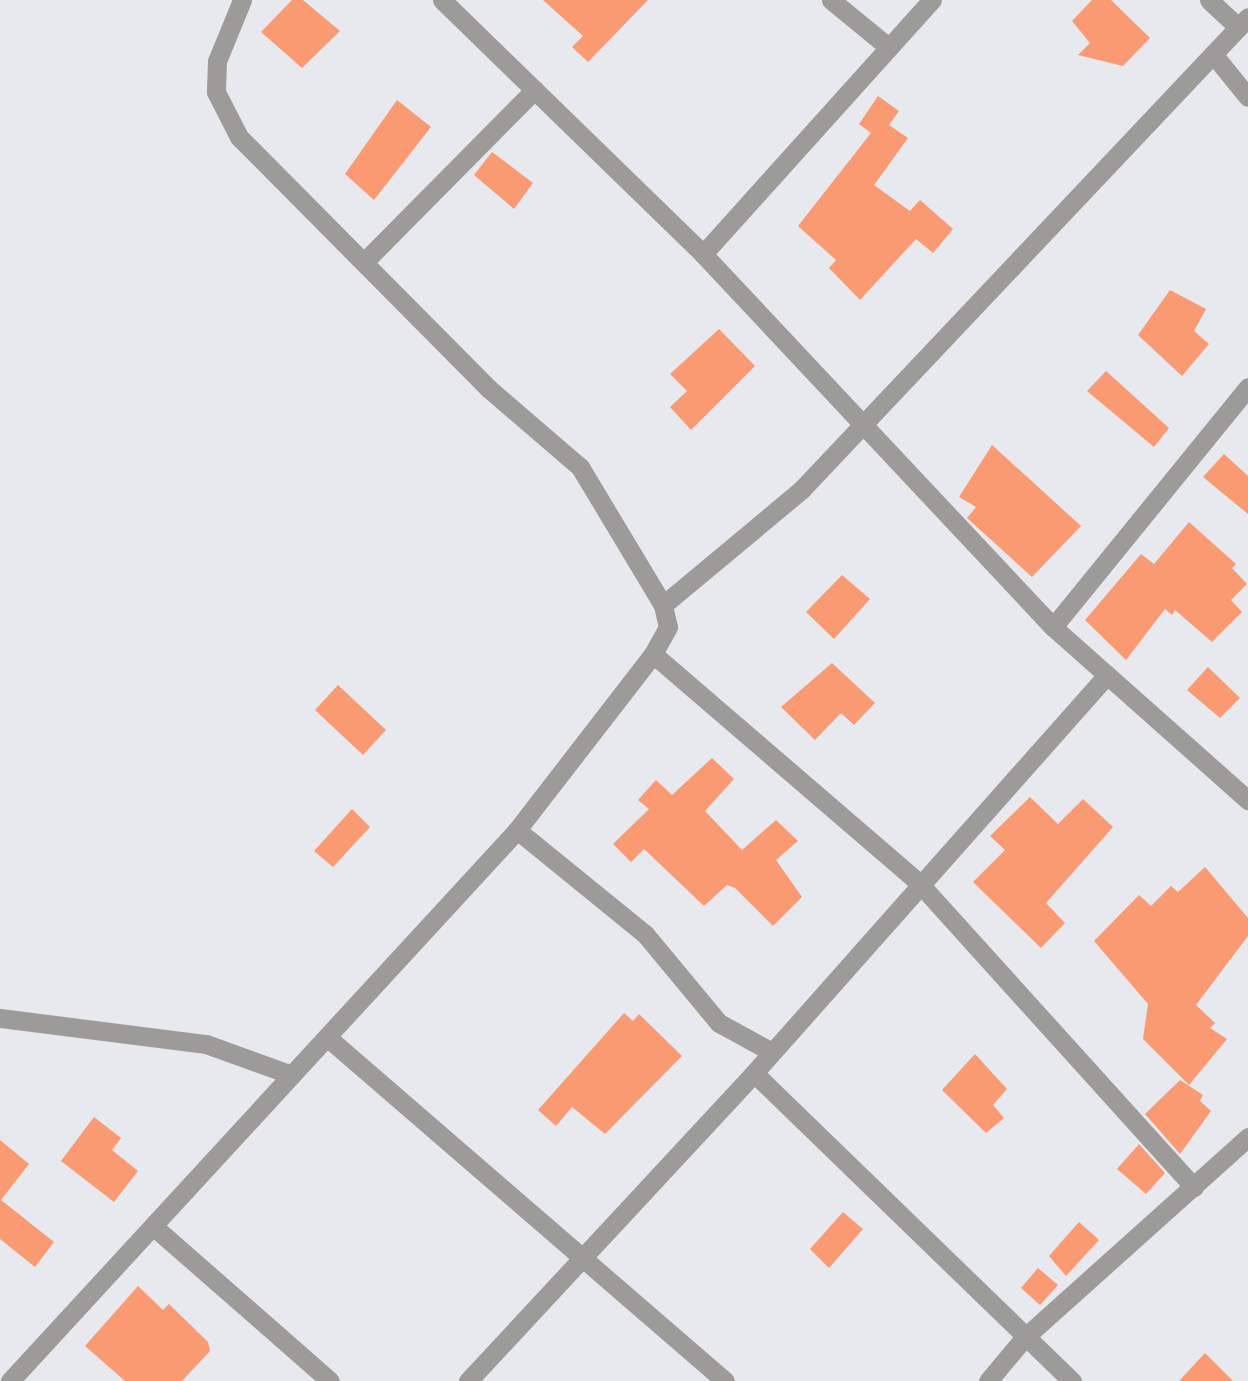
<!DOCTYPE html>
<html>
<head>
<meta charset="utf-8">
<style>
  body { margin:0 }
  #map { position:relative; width:1248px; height:1381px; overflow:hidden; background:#e8e9ee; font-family:Lato,sans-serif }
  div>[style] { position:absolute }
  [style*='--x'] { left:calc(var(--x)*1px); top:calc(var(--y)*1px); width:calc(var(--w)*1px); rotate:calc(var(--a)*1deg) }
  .building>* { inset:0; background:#f99a72 }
  .minor>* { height:19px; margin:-9.5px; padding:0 9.5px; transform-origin:9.5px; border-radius:9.5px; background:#9d9b9a }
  span { translate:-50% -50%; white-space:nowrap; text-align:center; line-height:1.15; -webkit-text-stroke:7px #fff; paint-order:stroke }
</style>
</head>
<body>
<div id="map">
  <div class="building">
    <i style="clip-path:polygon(292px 0,303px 0,340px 31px,302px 68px,261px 32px)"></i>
    <i style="clip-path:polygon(543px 0,648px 0,588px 62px,572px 47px,583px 36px)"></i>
    <i style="clip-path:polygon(1092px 0,1111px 0,1150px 38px,1123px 66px,1078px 55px,1090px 43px,1072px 21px)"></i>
    <i style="clip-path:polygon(878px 96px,899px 111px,889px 125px,908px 138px,874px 185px,910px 211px,920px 200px,953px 229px,933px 253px,916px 239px,860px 300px,829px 268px,836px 260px,798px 226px,871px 133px,859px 124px)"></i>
    <i style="clip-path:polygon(397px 100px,431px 127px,374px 200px,345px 174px)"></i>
    <i style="clip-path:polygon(492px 152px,533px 183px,514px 209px,474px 175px)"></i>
    <i style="clip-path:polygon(1170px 290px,1206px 309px,1194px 331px,1209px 344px,1182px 376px,1138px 335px)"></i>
    <i style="clip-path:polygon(719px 329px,755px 366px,691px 430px,670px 407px,687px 391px,670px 374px)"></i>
    <i style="clip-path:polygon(1106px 371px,1169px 428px,1154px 447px,1087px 391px)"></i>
    <i style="clip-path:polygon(992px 445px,1081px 526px,1032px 577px,967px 518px,976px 507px,959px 497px)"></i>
    <i style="clip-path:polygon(1224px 454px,1248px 476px,1248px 514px,1203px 477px)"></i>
    <i style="clip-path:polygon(1189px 522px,1236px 564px,1232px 568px,1247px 584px,1231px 600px,1242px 612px,1212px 642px,1175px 610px,1172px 615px,1165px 609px,1126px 660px,1085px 620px,1141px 554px,1154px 564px)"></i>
    <i style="clip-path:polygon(842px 575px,870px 599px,834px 639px,806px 612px)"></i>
    <i style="clip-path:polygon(832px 663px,875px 703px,854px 725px,841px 713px,815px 740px,781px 707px)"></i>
    <i style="clip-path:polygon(1208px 667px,1240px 698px,1220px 718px,1187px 690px)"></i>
    <i style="clip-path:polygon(338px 685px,386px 730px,363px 755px,315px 710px)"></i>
    <i style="clip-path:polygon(712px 758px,734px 779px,705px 811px,742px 850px,776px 820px,798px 841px,776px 860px,802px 897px,773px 926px,735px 888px,727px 885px,704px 906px,644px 849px,631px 862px,613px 844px,649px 809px,638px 800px,656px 780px,672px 795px)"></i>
    <i style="clip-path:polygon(1030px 797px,1058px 824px,1083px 799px,1113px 827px,1046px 903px,1065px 923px,1041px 948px,973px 882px,1005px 850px,990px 836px)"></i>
    <i style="clip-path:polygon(352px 809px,370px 827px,333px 867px,314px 851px)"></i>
    <i style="clip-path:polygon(1205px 867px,1248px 918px,1248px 936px,1196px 1005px,1215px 1023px,1210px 1028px,1227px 1039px,1189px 1085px,1143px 1039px,1148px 1004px,1094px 941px,1139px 895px,1151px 906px,1171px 886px,1178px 892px)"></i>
    <i style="clip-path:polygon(624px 1013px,633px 1021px,639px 1014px,682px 1056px,605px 1134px,572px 1107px,556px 1126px,538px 1110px)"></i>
    <i style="clip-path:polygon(975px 1054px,1007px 1089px,993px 1105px,1004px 1118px,986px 1133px,942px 1090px)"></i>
    <i style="clip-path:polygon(1180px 1080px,1203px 1095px,1200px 1101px,1211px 1111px,1180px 1154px,1145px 1114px)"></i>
    <i style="clip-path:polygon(94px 1117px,121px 1138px,112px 1150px,138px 1171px,114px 1202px,61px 1161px)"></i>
    <i style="clip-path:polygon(0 1140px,29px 1164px,1px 1200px,54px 1242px,35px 1267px,0 1239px)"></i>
    <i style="clip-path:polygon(1139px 1144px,1165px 1173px,1146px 1194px,1117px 1169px)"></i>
    <i style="clip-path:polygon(843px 1212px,863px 1229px,829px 1268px,810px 1249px)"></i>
    <i style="clip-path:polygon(1079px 1222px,1099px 1240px,1066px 1276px,1049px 1256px)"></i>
    <i style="clip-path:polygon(1038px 1268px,1058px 1285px,1040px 1305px,1021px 1288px)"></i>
    <i style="clip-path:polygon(138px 1286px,163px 1310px,169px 1304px,208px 1342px,210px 1351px,182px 1381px,125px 1381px,85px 1346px)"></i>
    <i style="clip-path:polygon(1205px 1353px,1233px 1381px,1179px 1381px)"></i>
  </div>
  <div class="minor">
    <i style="--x:242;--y:0;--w:66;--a:112.3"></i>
    <i style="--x:217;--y:61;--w:31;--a:92"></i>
    <i style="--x:216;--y:92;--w:51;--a:62.9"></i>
    <i style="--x:239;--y:137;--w:354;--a:45.2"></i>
    <i style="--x:488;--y:388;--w:121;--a:40.7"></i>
    <i style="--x:580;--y:467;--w:161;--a:59"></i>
    <i style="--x:442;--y:0;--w:364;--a:44.2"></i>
    <i style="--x:703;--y:254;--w:511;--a:46.82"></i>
    <i style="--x:1053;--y:627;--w:261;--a:41.6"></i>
    <i style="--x:831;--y:0;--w:72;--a:39.4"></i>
    <i style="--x:1209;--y:0;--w:40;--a:43"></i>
    <i style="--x:1213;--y:54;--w:55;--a:50.9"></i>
    <i style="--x:703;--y:254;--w:342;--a:-48"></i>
    <i style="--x:367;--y:259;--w:238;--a:-45.3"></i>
    <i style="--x:1053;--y:627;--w:309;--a:-50.9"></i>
    <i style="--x:653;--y:654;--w:351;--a:40.7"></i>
    <i style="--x:919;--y:883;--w:410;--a:47.9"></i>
    <i style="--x:517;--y:830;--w:165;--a:39.1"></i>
    <i style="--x:645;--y:934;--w:116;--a:50.3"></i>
    <i style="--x:719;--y:1023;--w:60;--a:28.7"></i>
    <i style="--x:0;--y:1018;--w:208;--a:7.2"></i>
    <i style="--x:206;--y:1044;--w:91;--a:19.8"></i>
    <i style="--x:327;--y:1037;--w:526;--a:40.84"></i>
    <i style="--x:754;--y:1073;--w:443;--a:44.1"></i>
    <i style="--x:153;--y:1226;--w:235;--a:41.2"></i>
    <i style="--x:10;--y:1381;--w:749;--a:-47.38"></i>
    <i style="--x:517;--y:830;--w:222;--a:-52.3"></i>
    <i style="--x:653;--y:654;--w:31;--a:-61"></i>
    <i style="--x:668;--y:627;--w:23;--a:-103"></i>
    <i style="--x:663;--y:605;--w:181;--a:-39.8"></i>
    <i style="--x:802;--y:489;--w:649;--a:-46.62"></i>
    <i style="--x:468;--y:1381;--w:420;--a:-47.1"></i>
    <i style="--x:754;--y:1073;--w:532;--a:-48.43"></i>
    <i style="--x:988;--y:1381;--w:56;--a:-50.1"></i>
    <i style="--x:1024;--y:1338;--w:301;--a:-41.9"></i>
  </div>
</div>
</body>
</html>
